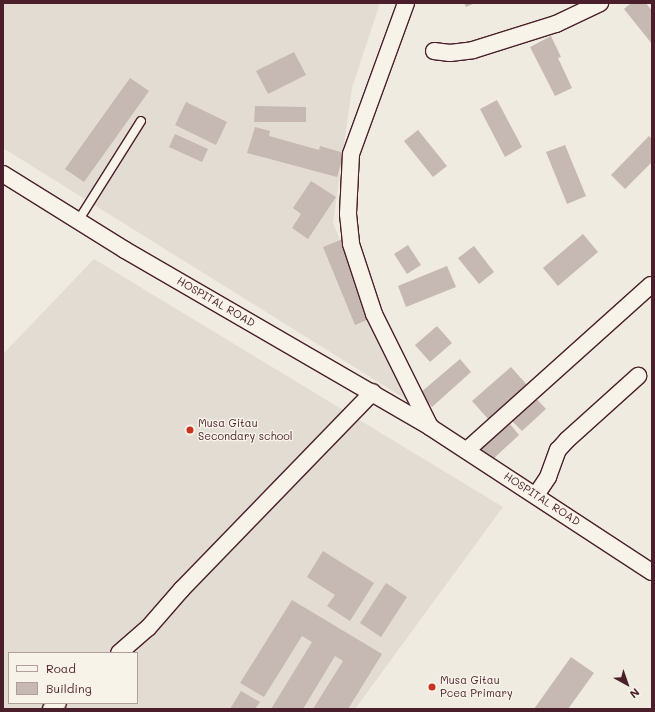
<!DOCTYPE html>
<html>
<head>
<meta charset="utf-8">
<style>
  body { margin:0 }
  #map { position:relative; width:655px; height:712px; overflow:hidden; background:#f0ebe0; font-family:Mali,sans-serif }
  div>[style] { position:absolute }
  [style*='--x'] { left:calc(var(--x)*1px); top:calc(var(--y)*1px); width:calc(var(--w)*1px); rotate:calc(var(--a)*1deg) }
  .built>* { inset:0; background:#e3dcd2 }
  .building>* { inset:0; background:#c6b8b3 }
  .roads { filter:drop-shadow(1px 0 #4a1f2b) drop-shadow(-1px 0 #4a1f2b) drop-shadow(0 1px #4a1f2b) drop-shadow(0 -1px #4a1f2b) }
  .service>* { height:8px; margin:-4px; padding:0 4px; transform-origin:4px; border-radius:4px; background:#f7f3e8 }
  .minor>* { height:16px; margin:-8px; padding:0 8px; transform-origin:8px; border-radius:8px; background:#f7f3e8 }
  .dots>* { width:11px; height:11px; translate:-50% -50%; box-sizing:border-box; border:2px solid #f7f3e8; border-radius:50% }
  span { translate:-50% -50%; white-space:nowrap; text-align:center; line-height:1.15; -webkit-text-stroke:3px #f7f3e8; paint-order:stroke }
  .street-label { font-size:11px; color:#4a1f2b }
  .poi-label { font-size:11px; color:#4a1f2b }
  .left { translate:0 -50%; text-align:left }
  .frame { position:absolute; inset:0; border:4px solid #4a1f2b; pointer-events:none }
  .legend { position:absolute; left:8px; top:652px; width:130px; height:52px; box-sizing:border-box; background:#f7f3e8; border:1px solid #b29e9c; margin:0; padding:5px 7px; list-style:none; font-size:12px; color:#4a1f2b }
  .legend li { display:flex; align-items:center; gap:8px; height:20px }
  .legend b { width:20px; border:1px solid #b29e9c }
  .north { position:absolute; left:607px; top:664px; width:40px; height:40px; -webkit-text-stroke:3px #f7f3e8; paint-order:stroke; rotate:140deg; font-size:11px; font-weight:700; line-height:16px; text-align:center; color:#4a1f2b }
  .north::after { content:''; display:block; margin:auto; width:14px; height:18px; background:#4a1f2b; clip-path:polygon(50% 0,100% 100%,50% 72%,0 100%) }
</style>
</head>
<body>
<div id="map">
  <div class="built">
    <i style="clip-path:polygon(3px 3px,380px 3px,352px 88px,333px 223px,407px 400px,3px 148px)"></i>
    <i style="clip-path:polygon(evenodd,94px 259px,503px 507px,355px 709px,3px 709px,3px 354px,94px 259px,9px 653px,137px 653px,137px 703px,9px 703px,9px 653px)"></i>
  </div>
  <div class="building">
    <i style="clip-path:polygon(464px 3px,475px 3px,466px 7px)"></i>
    <i style="clip-path:polygon(631px 3px,646px 3px,652px 11px,652px 44px,624px 9px)"></i>
    <i style="clip-path:polygon(551px 36px,561px 57px,558px 58px,572px 88px,555px 96px,530px 47px)"></i>
    <i style="clip-path:polygon(294px 52px,306px 75px,268px 94px,256px 71px)"></i>
    <i style="clip-path:polygon(130px 78px,149px 91px,84px 182px,65px 169px)"></i>
    <i style="clip-path:polygon(497px 100px,522px 147px,505px 157px,480px 109px)"></i>
    <i style="clip-path:polygon(186px 102px,227px 122px,216px 145px,175px 125px)"></i>
    <i style="clip-path:polygon(255px 106px,306px 107px,306px 122px,254px 122px)"></i>
    <i style="clip-path:polygon(255px 127px,270px 131px,269px 136px,319px 150px,320px 146px,344px 153px,337px 177px,247px 153px)"></i>
    <i style="clip-path:polygon(418px 130px,447px 166px,433px 177px,404px 141px)"></i>
    <i style="clip-path:polygon(175px 134px,208px 149px,202px 162px,169px 147px)"></i>
    <i style="clip-path:polygon(649px 136px,652px 139px,652px 162px,625px 189px,611px 175px)"></i>
    <i style="clip-path:polygon(565px 145px,586px 196px,567px 204px,546px 152px)"></i>
    <i style="clip-path:polygon(311px 181px,336px 197px,308px 239px,292px 228px,301px 214px,293px 208px)"></i>
    <i style="clip-path:polygon(583px 234px,598px 252px,558px 286px,543px 268px)"></i>
    <i style="clip-path:polygon(343px 239px,374px 317px,355px 325px,323px 247px)"></i>
    <i style="clip-path:polygon(408px 245px,421px 265px,407px 274px,394px 254px)"></i>
    <i style="clip-path:polygon(474px 246px,494px 272px,479px 284px,458px 258px)"></i>
    <i style="clip-path:polygon(447px 266px,456px 287px,406px 307px,398px 286px)"></i>
    <i style="clip-path:polygon(437px 326px,452px 343px,430px 362px,415px 345px)"></i>
    <i style="clip-path:polygon(460px 359px,471px 372px,432px 407px,420px 393px)"></i>
    <i style="clip-path:polygon(511px 367px,527px 385px,488px 419px,472px 401px)"></i>
    <i style="clip-path:polygon(532px 394px,546px 409px,522px 431px,508px 417px)"></i>
    <i style="clip-path:polygon(506px 419px,519px 435px,491px 461px,477px 445px)"></i>
    <i style="clip-path:polygon(323px 551px,374px 583px,350px 621px,327px 606px,335px 595px,307px 577px)"></i>
    <i style="clip-path:polygon(386px 583px,407px 597px,381px 637px,360px 623px)"></i>
    <i style="clip-path:polygon(292px 600px,382px 654px,348px 709px,313px 709px,343px 661px,335px 656px,303px 709px,271px 709px,312px 642px,302px 636px,264px 697px,240px 683px)"></i>
    <i style="clip-path:polygon(571px 657px,594px 673px,568px 709px,534px 709px)"></i>
    <i style="clip-path:polygon(241px 691px,260px 702px,255px 709px,230px 709px)"></i>
  </div>
  <div class="roads">
    <div class="service">
      <i style="--x:78;--y:221;--w:118;--a:-57.8"></i>
    </div>
    <div class="minor">
      <i style="--x:406;--y:3;--w:161;--a:110"></i>
      <i style="--x:351;--y:154;--w:60;--a:92.9"></i>
      <i style="--x:348;--y:214;--w:30;--a:84"></i>
      <i style="--x:351;--y:244;--w:74;--a:71.8"></i>
      <i style="--x:374;--y:314;--w:126;--a:63.6"></i>
      <i style="--x:434;--y:51;--w:16;--a:7"></i>
      <i style="--x:450;--y:53;--w:23;--a:-7"></i>
      <i style="--x:473;--y:50;--w:87;--a:-17.4"></i>
      <i style="--x:556;--y:24;--w:49;--a:-25.5"></i>
      <i style="--x:3;--y:174;--w:144;--a:31.9"></i>
      <i style="--x:125;--y:250;--w:353;--a:30.1"></i>
      <i style="--x:430;--y:427;--w:265;--a:33.2"></i>
      <i style="--x:467;--y:450;--w:247;--a:-41.9"></i>
      <i style="--x:536;--y:495;--w:22;--a:-56"></i>
      <i style="--x:548;--y:477;--w:29;--a:-70"></i>
      <i style="--x:558;--y:450;--w:13;--a:-48"></i>
      <i style="--x:567;--y:440;--w:96;--a:-42"></i>
      <i style="--x:119;--y:653;--w:38;--a:-41"></i>
      <i style="--x:148;--y:628;--w:52;--a:-48.9"></i>
      <i style="--x:182;--y:589;--w:274;--a:-45.9"></i>
      <i style="--x:51;--y:709;--w:9;--a:-41"></i>
    </div>
  </div>
  <div class="dots">
    <i style="left:190px;top:430px;background:#c8321e"></i>
    <i style="left:432px;top:687px;background:#c8321e"></i>
  </div>
  <div class="street-label">
    <span style="left:216px;top:302px;rotate:30deg">HOSPITAL ROAD</span>
    <span style="left:542px;top:499px;rotate:33deg">HOSPITAL ROAD</span>
  </div>
  <div class="poi-label">
    <span class="left" style="left:198px;top:430px">Musa Gitau<br>Secondary school</span>
    <span class="left" style="left:440px;top:687px">Musa Gitau<br>Pcea Primary</span>
  </div>
  <div class="frame"></div>
  <ul class="legend">
  <li><b style="height:5px;background:#f7f3e8"></b>Road</li>
  <li><b style="height:11px;background:#c6b8b3"></b>Building</li>
  </ul>
  <div class="north">N</div>
</div>
</body>
</html>
